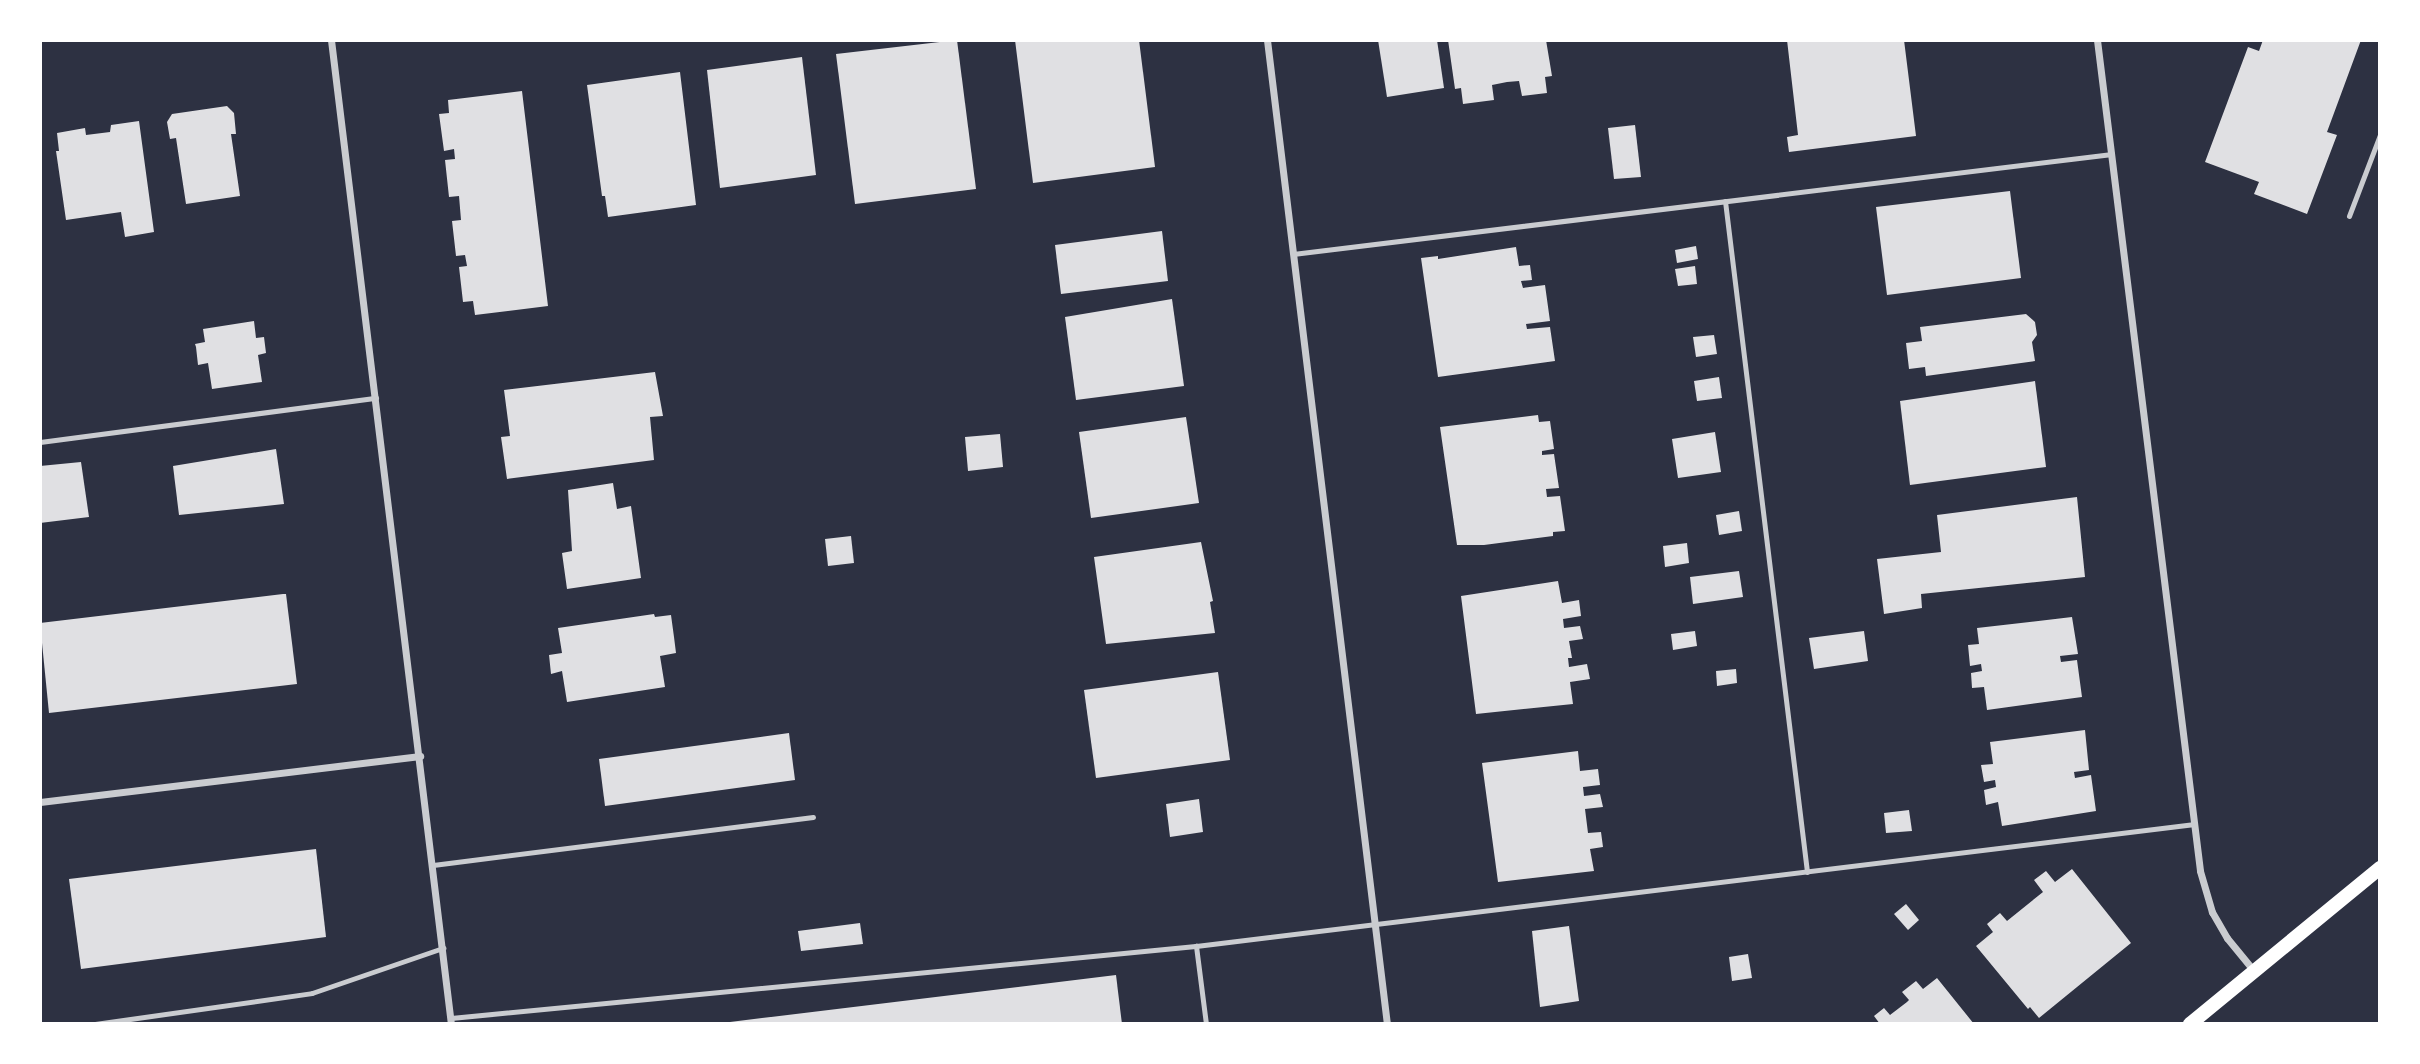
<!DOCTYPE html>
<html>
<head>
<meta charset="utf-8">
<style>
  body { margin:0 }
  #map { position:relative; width:2420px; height:1064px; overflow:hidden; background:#2d3142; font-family:Barlow,sans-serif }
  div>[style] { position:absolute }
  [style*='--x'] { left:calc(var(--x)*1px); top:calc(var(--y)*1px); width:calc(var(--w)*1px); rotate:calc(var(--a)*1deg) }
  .building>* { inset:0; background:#e0e0e3 }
  .service>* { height:5px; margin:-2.5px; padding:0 2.5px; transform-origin:2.5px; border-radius:2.5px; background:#caccd0 }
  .minor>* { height:7px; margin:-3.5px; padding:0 3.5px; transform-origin:3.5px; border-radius:3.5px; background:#caccd0 }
  .secondary>* { height:14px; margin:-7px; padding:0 7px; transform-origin:7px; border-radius:7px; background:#fff }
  span { translate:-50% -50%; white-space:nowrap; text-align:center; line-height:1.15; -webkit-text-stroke:6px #fff; paint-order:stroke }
  .frame { position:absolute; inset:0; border:42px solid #fff; pointer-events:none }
</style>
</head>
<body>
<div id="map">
  <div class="building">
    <i style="clip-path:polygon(957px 40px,976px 189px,855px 204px,836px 54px)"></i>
    <i style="clip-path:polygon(1015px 40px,1139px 40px,1155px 167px,1033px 183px)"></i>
    <i style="clip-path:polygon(1378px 40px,1437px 40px,1444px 88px,1387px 97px)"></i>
    <i style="clip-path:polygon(1448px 40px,1546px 40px,1552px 76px,1545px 77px,1547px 93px,1522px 96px,1519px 81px,1507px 82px,1492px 85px,1494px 100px,1463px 104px,1461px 88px,1455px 89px)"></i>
    <i style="clip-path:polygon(1787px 40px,1904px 40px,1916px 136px,1789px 152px,1787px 137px,1798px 135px)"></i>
    <i style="clip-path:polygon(2263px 40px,2361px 40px,2327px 132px,2337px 135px,2307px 214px,2254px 194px,2259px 182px,2205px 162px,2248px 47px,2259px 51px)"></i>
    <i style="clip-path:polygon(802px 57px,816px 175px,720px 188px,707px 70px)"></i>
    <i style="clip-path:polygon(680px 72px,696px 205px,608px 217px,605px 196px,602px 196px,587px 85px)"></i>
    <i style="clip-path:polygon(522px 91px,548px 306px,475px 315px,473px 301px,463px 302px,459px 267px,467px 266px,465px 255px,456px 256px,452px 221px,461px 220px,459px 196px,449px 197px,445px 160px,455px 159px,454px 149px,444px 151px,439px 114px,449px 113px,448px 100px)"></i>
    <i style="clip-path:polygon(227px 106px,234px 113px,236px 134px,231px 134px,240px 196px,186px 204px,176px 138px,170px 139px,167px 122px,172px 114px)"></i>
    <i style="clip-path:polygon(139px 121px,154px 232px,125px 237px,121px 212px,66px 220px,56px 151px,59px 151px,57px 133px,85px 128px,86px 135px,110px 132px,111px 125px)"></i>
    <i style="clip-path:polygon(1635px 125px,1641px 177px,1614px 179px,1608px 128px)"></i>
    <i style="clip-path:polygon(2010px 191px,2021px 278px,1887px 295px,1876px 207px)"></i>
    <i style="clip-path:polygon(1162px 231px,1168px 281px,1061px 294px,1055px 245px)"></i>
    <i style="clip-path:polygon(1696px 246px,1698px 259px,1677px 263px,1675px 250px)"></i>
    <i style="clip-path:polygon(1516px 247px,1519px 266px,1530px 265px,1532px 280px,1521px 281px,1523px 288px,1545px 285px,1550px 321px,1526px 324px,1527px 329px,1550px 327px,1555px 361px,1438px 377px,1421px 258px,1438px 256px,1438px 259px)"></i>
    <i style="clip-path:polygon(1695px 266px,1697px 284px,1678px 286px,1675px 269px)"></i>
    <i style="clip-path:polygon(1172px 299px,1184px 386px,1076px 400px,1065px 317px)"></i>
    <i style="clip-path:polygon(2026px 314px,2035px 322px,2037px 335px,2032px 342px,2035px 361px,1926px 376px,1925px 367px,1909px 369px,1906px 343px,1922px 341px,1920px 327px)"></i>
    <i style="clip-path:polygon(254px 321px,256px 338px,264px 337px,266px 353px,258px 355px,262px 382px,212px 389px,208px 363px,198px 365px,196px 347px,195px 344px,205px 342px,203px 329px)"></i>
    <i style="clip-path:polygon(1714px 335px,1717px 354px,1696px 357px,1693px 337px)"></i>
    <i style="clip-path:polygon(655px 372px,663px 416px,650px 417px,654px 460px,507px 479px,501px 437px,510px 436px,504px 390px)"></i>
    <i style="clip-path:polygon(1719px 377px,1722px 398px,1697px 401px,1694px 381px)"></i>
    <i style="clip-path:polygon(2035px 381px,2046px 467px,1910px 485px,1900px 401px)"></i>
    <i style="clip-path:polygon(1538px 415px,1539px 422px,1550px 421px,1554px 449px,1542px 451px,1542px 455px,1554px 454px,1559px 488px,1546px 489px,1547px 497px,1560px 496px,1565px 531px,1553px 532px,1553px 536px,1484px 545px,1457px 545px,1440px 427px)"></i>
    <i style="clip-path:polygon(1186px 417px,1199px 503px,1091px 518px,1079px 432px)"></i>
    <i style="clip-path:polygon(1715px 432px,1721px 472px,1678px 478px,1672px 439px)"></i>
    <i style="clip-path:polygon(1000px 434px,1003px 467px,968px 471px,965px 437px)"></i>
    <i style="clip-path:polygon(276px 449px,284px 504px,179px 515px,173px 466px)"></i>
    <i style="clip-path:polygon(81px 462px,89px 517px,40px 523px,40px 466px)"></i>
    <i style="clip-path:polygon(613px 483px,617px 509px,631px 506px,641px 578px,567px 589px,562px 553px,572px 551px,568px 490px)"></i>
    <i style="clip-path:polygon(2077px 497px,2085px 577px,1921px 594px,1922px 608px,1884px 614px,1877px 559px,1941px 552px,1937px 515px)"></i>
    <i style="clip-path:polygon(1739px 511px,1742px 531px,1719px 535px,1716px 515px)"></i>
    <i style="clip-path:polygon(851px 536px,854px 563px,828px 566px,825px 539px)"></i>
    <i style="clip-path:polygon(1201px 542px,1213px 601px,1210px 602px,1215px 633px,1106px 644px,1094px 557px)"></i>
    <i style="clip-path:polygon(1687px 543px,1689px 563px,1665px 567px,1663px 546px)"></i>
    <i style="clip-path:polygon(1739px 571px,1743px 597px,1693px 604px,1690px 577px)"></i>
    <i style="clip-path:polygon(1558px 581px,1562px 603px,1579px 600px,1581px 616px,1563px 619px,1564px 628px,1580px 626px,1583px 639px,1569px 641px,1572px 658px,1568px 658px,1569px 667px,1587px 664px,1590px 679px,1570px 682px,1573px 704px,1476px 714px,1461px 596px)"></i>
    <i style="clip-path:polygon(283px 594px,286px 594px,297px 684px,49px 713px,40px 623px)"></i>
    <i style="clip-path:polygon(654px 614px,655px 617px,671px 615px,674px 637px,676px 653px,660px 656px,665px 687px,567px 702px,562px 671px,551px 674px,549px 655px,562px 653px,558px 628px)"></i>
    <i style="clip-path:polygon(2072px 617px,2078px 654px,2060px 656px,2061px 662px,2077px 660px,2082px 697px,1987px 710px,1984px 687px,1972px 688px,1971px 673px,1982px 671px,1981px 664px,1970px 666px,1968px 645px,1979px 644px,1977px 628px)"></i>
    <i style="clip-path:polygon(1695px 631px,1697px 646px,1673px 650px,1671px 634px)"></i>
    <i style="clip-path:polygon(1864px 631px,1868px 661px,1814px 669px,1809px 638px)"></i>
    <i style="clip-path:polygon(1736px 669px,1737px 683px,1717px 686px,1716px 671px)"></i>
    <i style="clip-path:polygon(1218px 672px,1230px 760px,1096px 778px,1084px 690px)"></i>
    <i style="clip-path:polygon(2085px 730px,2089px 770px,2074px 772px,2075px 778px,2091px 775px,2096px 811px,2002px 826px,1998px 802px,1986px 805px,1984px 790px,1996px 787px,1995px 780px,1984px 782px,1981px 765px,1993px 764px,1990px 742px)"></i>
    <i style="clip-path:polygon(789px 733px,795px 780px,605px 806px,599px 759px)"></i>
    <i style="clip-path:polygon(1578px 751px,1580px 771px,1598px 769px,1600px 785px,1583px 787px,1584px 796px,1600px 794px,1603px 807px,1585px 809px,1588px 833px,1601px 832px,1603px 847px,1590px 849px,1594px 871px,1498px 882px,1482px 763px)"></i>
    <i style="clip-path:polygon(1199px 799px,1203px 832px,1170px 837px,1166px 804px)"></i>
    <i style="clip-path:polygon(1909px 810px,1912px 831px,1886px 833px,1884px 813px)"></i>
    <i style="clip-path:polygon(316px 849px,326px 937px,81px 969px,69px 879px)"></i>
    <i style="clip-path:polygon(2072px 869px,2131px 943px,2039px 1018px,2030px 1007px,2028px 1009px,1976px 946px,1993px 932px,1987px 924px,2000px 913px,2007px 921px,2043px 892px,2034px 880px,2046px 871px,2055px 882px)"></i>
    <i style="clip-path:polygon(1906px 904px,1919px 920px,1908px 930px,1894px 914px)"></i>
    <i style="clip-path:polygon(860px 923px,863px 944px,801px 951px,798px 931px)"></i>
    <i style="clip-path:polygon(1569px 926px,1579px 1001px,1540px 1007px,1532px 931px)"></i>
    <i style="clip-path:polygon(1748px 954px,1752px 978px,1732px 981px,1729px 957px)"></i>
    <i style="clip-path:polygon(1116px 975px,1122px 1024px,730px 1024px,730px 1022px)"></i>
    <i style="clip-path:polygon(1937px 978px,1974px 1024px,1880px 1024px,1874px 1016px,1884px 1008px,1890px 1015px,1907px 1002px,1909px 1000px,1902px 992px,1916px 981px,1923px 989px)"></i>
  </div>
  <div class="service">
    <i style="--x:1725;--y:201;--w:676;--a:83.03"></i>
    <i style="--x:2349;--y:216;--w:87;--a:-69.1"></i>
    <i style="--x:1293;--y:254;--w:825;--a:-6.96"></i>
    <i style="--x:40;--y:442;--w:339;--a:-7.5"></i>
    <i style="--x:433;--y:865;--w:383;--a:-7.2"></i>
    <i style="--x:451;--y:1018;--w:748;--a:-5.52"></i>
    <i style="--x:95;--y:1024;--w:219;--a:-8.1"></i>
    <i style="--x:312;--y:993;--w:139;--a:-19"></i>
    <i style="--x:1206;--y:1024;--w:79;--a:-97.3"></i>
    <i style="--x:1196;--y:946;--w:1006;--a:-6.96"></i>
  </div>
  <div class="minor">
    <i style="--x:331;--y:40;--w:991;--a:83.05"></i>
    <i style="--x:1267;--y:40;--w:991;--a:83.05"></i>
    <i style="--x:2097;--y:40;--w:837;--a:82.93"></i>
    <i style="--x:2200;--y:871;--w:43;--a:73.7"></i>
    <i style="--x:2212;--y:912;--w:30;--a:60"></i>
    <i style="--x:2227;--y:938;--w:43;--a:50.7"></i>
    <i style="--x:40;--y:802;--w:383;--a:-6.9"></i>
  </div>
  <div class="secondary">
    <i style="--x:2190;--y:1024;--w:246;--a:-39.4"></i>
  </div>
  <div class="frame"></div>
</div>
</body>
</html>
